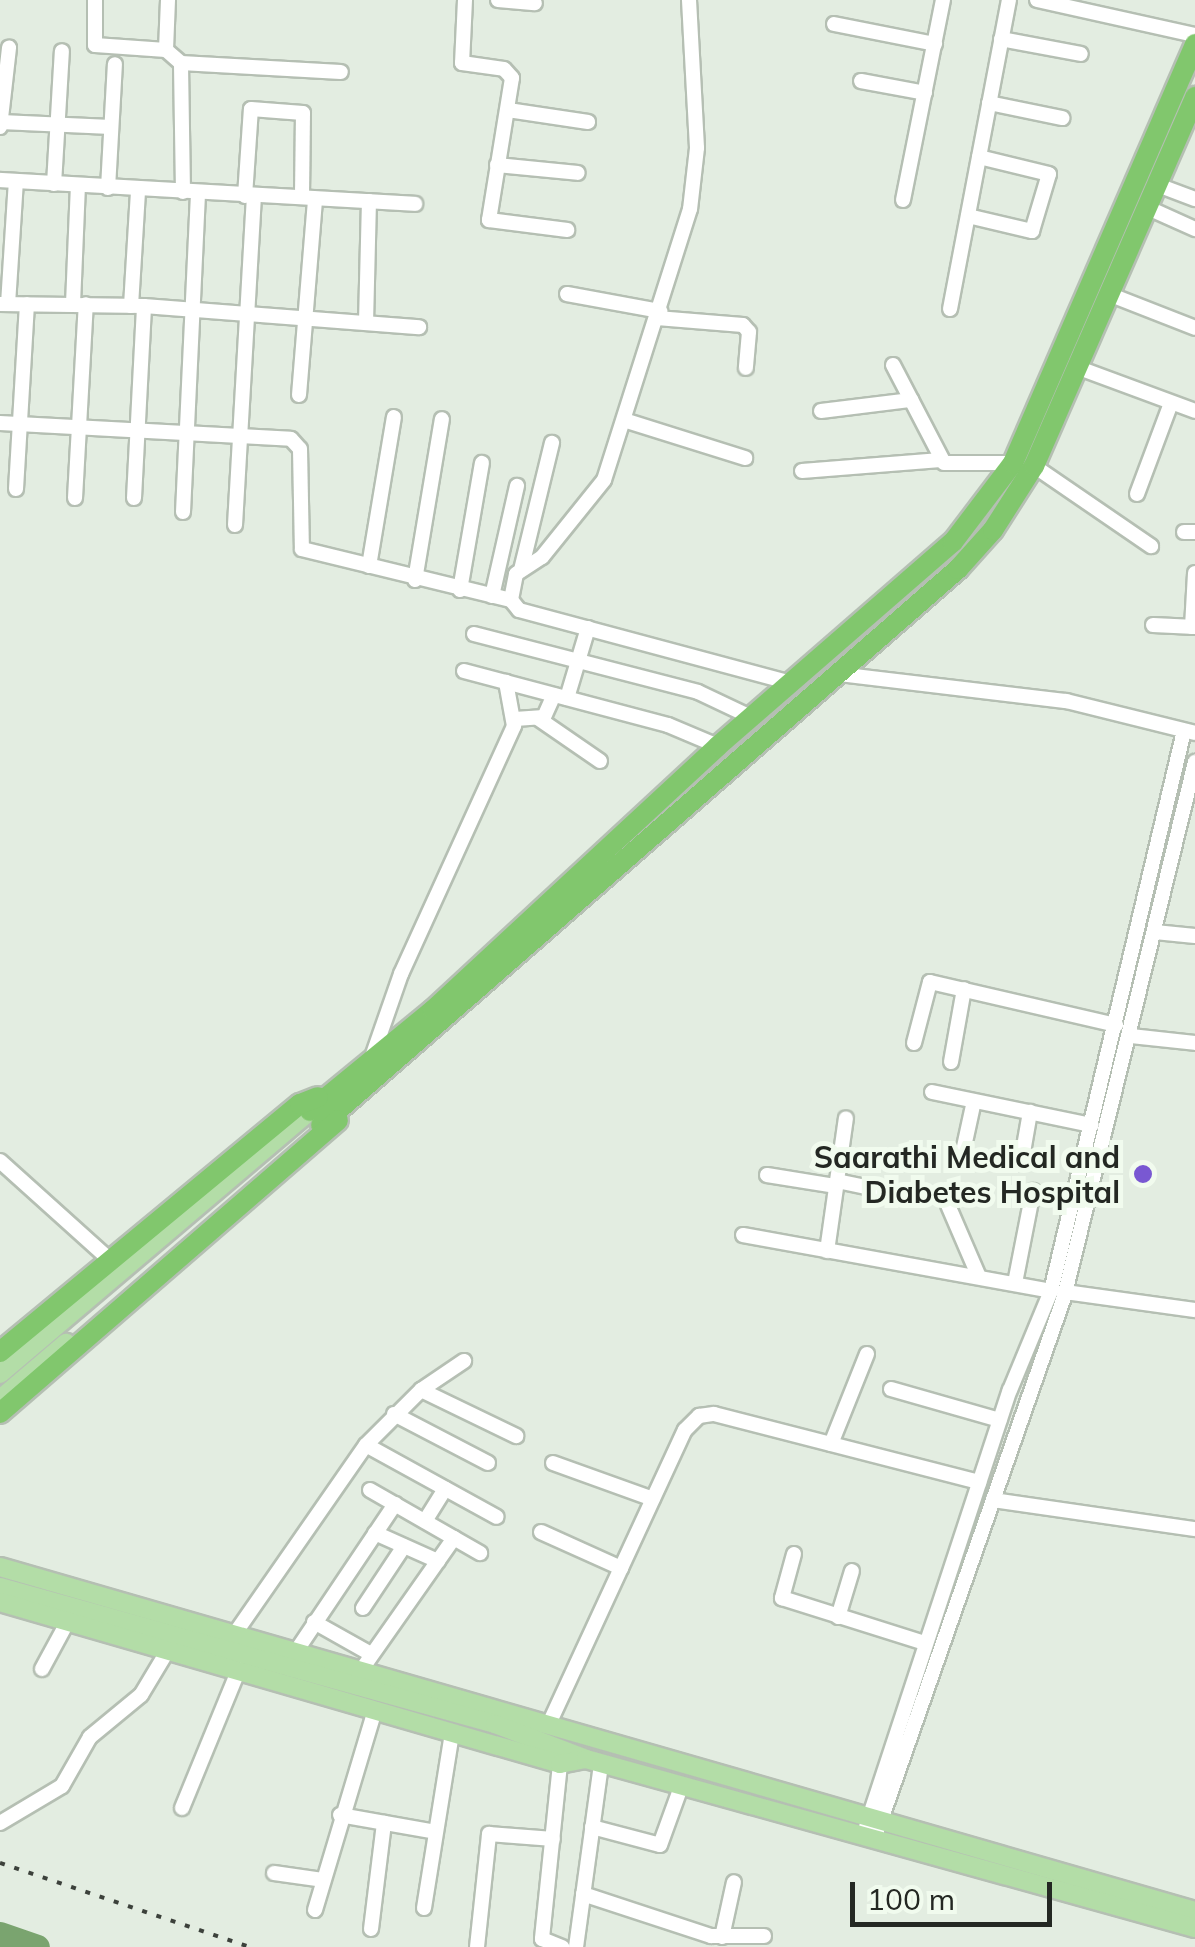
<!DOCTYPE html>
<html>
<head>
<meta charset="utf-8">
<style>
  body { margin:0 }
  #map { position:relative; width:1195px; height:1947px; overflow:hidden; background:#e3ede1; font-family:Mulish,sans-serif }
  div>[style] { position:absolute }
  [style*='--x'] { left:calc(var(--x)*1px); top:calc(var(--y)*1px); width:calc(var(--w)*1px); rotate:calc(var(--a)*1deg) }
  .river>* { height:25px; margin:-12.5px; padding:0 12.5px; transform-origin:12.5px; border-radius:12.5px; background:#7aa46f }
  .roads { filter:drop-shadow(2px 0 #b5bfb3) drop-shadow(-2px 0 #b5bfb3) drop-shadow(0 2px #b5bfb3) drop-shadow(0 -2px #b5bfb3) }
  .minor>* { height:14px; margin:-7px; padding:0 7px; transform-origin:7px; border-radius:7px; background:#fff }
  .major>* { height:18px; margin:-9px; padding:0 9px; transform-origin:9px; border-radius:9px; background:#b3dda7 }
  .highway>* { height:20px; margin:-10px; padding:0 10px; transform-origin:10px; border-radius:10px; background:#81c76d }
  .rail>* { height:4px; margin-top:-2px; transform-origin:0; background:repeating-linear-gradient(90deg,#3c413b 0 5px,transparent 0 15px) }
  .dots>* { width:28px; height:28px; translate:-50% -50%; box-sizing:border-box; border:5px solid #f1fbee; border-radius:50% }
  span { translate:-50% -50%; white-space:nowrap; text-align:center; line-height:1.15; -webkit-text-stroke:10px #f1fbee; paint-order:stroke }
  .poi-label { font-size:30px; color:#242823; font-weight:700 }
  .right { translate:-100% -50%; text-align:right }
  .scale { position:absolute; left:850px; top:1882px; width:202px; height:45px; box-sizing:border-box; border:5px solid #242823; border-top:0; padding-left:12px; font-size:30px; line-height:35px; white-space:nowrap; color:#242823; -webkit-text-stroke:8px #f1fbee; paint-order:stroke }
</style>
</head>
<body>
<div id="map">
  <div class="river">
    <i style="--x:0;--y:1934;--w:39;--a:19"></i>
  </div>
  <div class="roads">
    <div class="minor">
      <i style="--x:95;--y:0;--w:45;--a:90"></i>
      <i style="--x:95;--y:45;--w:71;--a:4"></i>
      <i style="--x:168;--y:0;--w:50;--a:92.3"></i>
      <i style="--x:166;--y:50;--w:20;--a:41"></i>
      <i style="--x:465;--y:0;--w:63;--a:92.7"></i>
      <i style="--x:462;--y:63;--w:42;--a:8.1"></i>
      <i style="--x:504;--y:69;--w:12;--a:48"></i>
      <i style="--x:512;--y:78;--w:144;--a:99.2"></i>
      <i style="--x:489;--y:220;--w:79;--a:7.3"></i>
      <i style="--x:498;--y:0;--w:37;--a:5"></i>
      <i style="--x:689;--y:0;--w:148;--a:86.9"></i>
      <i style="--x:697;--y:148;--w:61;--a:96.5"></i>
      <i style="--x:690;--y:209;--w:284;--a:107.6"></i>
      <i style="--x:604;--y:480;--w:99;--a:128.8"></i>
      <i style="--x:542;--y:557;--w:31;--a:147"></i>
      <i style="--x:516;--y:574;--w:26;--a:101"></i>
      <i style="--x:511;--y:600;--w:13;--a:51"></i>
      <i style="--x:519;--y:610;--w:283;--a:15"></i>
      <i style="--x:1037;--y:0;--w:162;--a:12.5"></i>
      <i style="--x:834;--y:24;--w:103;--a:11.2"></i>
      <i style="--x:1001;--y:39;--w:81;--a:10.6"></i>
      <i style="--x:861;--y:81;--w:65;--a:10.6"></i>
      <i style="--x:989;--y:103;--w:75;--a:11.6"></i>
      <i style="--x:508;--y:110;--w:81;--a:8.5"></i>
      <i style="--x:1;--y:122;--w:110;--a:2.6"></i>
      <i style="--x:0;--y:127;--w:80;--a:-83.5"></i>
      <i style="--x:497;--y:165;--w:81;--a:5.6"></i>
      <i style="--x:0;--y:180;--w:416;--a:3.3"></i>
      <i style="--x:54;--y:184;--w:133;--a:-86.6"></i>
      <i style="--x:1155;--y:184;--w:43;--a:20.6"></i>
      <i style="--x:108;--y:188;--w:124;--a:-86.8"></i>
      <i style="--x:183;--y:192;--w:129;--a:-90.9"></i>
      <i style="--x:181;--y:63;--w:160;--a:3.2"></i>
      <i style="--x:245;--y:196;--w:87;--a:-86.1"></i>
      <i style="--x:251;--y:109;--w:52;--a:4.4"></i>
      <i style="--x:303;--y:113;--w:84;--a:90.7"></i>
      <i style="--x:903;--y:200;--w:204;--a:-78.7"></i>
      <i style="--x:1146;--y:207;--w:54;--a:24.2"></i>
      <i style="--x:968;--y:216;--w:66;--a:13.2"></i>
      <i style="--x:1032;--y:231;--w:59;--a:-73.4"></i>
      <i style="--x:1049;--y:174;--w:72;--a:-166.3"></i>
      <i style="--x:567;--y:294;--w:95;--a:10.4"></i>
      <i style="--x:1111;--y:295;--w:90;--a:21.4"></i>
      <i style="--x:0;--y:304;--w:144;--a:0.8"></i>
      <i style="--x:144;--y:306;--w:276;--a:4.4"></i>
      <i style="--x:8;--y:304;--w:123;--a:-86.3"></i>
      <i style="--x:73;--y:304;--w:118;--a:-87.6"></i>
      <i style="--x:131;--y:306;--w:116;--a:-86.5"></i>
      <i style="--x:950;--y:309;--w:315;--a:-79.2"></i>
      <i style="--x:657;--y:318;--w:86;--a:4.7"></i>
      <i style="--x:743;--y:325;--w:9;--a:49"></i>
      <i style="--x:749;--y:332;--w:36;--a:95"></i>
      <i style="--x:366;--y:323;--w:122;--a:-88.6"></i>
      <i style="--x:893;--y:365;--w:110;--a:62.5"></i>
      <i style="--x:944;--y:463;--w:69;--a:0"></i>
      <i style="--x:1079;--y:368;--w:124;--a:20.3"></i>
      <i style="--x:299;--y:395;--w:197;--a:-85.3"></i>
      <i style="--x:821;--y:411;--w:91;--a:-7"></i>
      <i style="--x:627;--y:421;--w:124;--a:17.4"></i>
      <i style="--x:0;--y:423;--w:291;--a:3.1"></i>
      <i style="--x:291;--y:439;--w:13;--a:48"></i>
      <i style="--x:300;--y:449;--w:100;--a:88.9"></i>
      <i style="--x:302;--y:549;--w:215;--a:13.7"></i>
      <i style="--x:1034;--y:466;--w:142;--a:34.4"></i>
      <i style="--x:802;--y:471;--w:139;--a:-4.5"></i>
      <i style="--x:16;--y:489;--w:185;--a:-86.6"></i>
      <i style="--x:1137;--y:494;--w:97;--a:-69.5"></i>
      <i style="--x:75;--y:498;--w:194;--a:-86.8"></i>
      <i style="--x:134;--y:498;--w:192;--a:-87"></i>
      <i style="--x:183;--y:512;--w:319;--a:-87.3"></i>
      <i style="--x:235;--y:525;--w:330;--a:-86.7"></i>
      <i style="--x:1184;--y:532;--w:11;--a:0"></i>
      <i style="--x:369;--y:566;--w:151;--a:-80.5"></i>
      <i style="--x:521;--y:570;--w:131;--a:-76.3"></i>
      <i style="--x:415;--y:580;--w:163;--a:-80.5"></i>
      <i style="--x:460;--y:590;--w:129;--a:-80.2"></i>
      <i style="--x:492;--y:596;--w:113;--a:-77.2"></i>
      <i style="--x:1153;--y:625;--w:42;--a:2.7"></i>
      <i style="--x:1192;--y:627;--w:54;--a:-86.8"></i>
      <i style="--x:474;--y:634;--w:231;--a:14.5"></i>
      <i style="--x:698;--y:692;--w:59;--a:25.3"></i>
      <i style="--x:464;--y:671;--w:211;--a:14.8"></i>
      <i style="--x:668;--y:725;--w:54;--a:22.8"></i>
      <i style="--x:838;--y:674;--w:230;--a:6.8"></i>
      <i style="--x:1066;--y:701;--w:133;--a:13.9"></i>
      <i style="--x:567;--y:698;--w:73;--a:-73.3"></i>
      <i style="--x:515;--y:719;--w:29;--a:-4"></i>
      <i style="--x:544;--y:717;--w:24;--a:-66"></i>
      <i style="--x:539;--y:719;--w:74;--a:34.5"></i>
      <i style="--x:1155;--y:932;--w:40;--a:5.7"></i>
      <i style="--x:1131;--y:1036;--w:64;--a:6.2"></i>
      <i style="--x:914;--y:1043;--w:63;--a:-75.3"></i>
      <i style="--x:930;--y:982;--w:191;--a:13"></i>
      <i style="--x:371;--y:1060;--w:91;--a:-70.8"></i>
      <i style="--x:401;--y:974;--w:273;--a:-65.5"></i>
      <i style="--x:514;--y:726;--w:45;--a:-100.3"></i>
      <i style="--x:951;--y:1062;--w:74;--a:-79.9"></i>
      <i style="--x:932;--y:1092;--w:163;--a:11.7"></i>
      <i style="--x:962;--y:1156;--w:56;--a:-77.7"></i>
      <i style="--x:1022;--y:1158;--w:47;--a:-80.1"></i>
      <i style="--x:0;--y:1161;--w:148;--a:42"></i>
      <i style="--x:767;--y:1175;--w:70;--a:9.1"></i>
      <i style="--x:837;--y:1181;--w:68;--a:11.8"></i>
      <i style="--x:948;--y:1205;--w:78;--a:66.7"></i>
      <i style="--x:743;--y:1235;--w:313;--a:10.3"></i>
      <i style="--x:827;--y:1251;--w:134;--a:-81.9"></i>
      <i style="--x:1015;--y:1283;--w:94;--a:-78.9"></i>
      <i style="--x:1065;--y:1292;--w:131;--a:7.9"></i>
      <i style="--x:891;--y:1389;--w:113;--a:15.9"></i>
      <i style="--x:421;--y:1390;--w:106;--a:25.8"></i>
      <i style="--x:394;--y:1414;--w:106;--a:27.5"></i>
      <i style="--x:831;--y:1444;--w:97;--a:-68.2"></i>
      <i style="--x:366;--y:1445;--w:149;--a:28.8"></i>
      <i style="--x:553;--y:1463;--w:106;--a:19.8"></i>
      <i style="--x:370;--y:1490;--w:127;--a:29.8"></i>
      <i style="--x:993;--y:1500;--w:204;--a:8.2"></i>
      <i style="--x:425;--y:1521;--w:38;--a:-58"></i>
      <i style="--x:541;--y:1532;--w:88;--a:24.2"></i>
      <i style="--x:375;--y:1533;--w:69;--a:24"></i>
      <i style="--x:794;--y:1554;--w:46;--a:105.3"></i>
      <i style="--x:782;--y:1598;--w:150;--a:17.5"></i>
      <i style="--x:363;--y:1608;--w:74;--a:-56.5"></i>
      <i style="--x:838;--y:1617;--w:48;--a:-73.1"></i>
      <i style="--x:314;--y:1622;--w:65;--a:29.3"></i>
      <i style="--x:236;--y:1632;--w:228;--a:-55.2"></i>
      <i style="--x:366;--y:1445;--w:78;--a:-45"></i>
      <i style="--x:421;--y:1390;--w:52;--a:-34"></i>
      <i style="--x:297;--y:1650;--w:176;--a:-56.1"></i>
      <i style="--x:42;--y:1669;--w:55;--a:-61.6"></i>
      <i style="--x:362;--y:1669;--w:160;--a:-54.9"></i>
      <i style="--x:548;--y:1726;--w:326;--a:-65.2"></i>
      <i style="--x:685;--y:1430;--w:20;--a:-45"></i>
      <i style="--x:699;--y:1416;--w:15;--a:-8"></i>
      <i style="--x:714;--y:1414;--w:274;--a:14.4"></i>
      <i style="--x:560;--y:1764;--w:176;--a:95.9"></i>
      <i style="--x:542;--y:1939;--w:22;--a:22"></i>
      <i style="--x:182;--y:1808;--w:150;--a:-67.7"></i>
      <i style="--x:340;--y:1815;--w:97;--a:10"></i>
      <i style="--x:0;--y:1823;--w:72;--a:-30.8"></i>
      <i style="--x:62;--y:1786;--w:56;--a:-60.3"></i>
      <i style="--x:90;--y:1737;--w:66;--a:-39.5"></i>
      <i style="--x:141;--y:1695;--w:52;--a:-59"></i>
      <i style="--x:592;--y:1827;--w:70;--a:14.8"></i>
      <i style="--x:660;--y:1845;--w:62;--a:-70.1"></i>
      <i style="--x:866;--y:1827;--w:460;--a:-71.8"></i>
      <i style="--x:1010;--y:1390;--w:107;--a:-67.5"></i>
      <i style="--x:1051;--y:1291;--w:576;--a:-76.64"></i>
      <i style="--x:874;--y:1840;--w:575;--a:-70.71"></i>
      <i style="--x:1064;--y:1297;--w:551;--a:-76.24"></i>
      <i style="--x:274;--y:1873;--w:49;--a:8.1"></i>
      <i style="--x:583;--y:1894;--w:135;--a:18.2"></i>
      <i style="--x:711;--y:1936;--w:53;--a:0"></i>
      <i style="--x:424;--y:1908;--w:176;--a:-80.9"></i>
      <i style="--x:315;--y:1910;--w:209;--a:-73.3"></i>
      <i style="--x:371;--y:1929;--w:107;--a:-83"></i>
      <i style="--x:722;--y:1937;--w:56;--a:-77.7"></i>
      <i style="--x:477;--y:1947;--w:114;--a:-83.9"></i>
      <i style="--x:489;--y:1834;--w:64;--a:4.5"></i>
      <i style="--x:576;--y:1947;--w:185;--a:-82.2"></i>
    </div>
    <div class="major">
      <i style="--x:0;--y:1374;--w:407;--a:-40.3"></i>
      <i style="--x:0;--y:1399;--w:87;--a:-40.3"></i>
      <i style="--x:0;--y:1567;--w:1244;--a:16.06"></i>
      <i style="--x:0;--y:1587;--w:514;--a:15.47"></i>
      <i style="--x:495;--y:1724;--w:97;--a:21"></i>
      <i style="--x:0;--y:1602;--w:583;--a:16.13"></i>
      <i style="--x:560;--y:1764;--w:26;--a:-11"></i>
      <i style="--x:586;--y:1759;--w:632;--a:15.51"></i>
    </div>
    <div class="highway">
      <i style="--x:310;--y:1111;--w:159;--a:-39.4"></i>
      <i style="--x:433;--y:1010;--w:388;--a:-42.8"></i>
      <i style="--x:718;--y:746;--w:311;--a:-41"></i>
      <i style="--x:953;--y:542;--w:99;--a:-52.8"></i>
      <i style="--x:1013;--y:463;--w:457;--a:-66.5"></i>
      <i style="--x:321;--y:1125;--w:846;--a:-41.12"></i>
      <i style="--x:958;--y:569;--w:52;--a:-48.1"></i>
      <i style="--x:993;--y:530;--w:76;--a:-57.4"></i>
      <i style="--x:1034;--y:466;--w:403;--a:-66.4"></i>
      <i style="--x:0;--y:1352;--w:389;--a:-39.6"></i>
      <i style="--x:300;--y:1104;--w:19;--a:-21"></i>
      <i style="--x:0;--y:1413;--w:447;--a:-40.9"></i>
    </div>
  </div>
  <div class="rail">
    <i style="--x:0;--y:1863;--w:264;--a:18.6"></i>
  </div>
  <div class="dots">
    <i style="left:1143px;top:1174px;background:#7958d2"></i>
  </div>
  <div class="poi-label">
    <span class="right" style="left:1120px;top:1174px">Saarathi Medical and<br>Diabetes Hospital</span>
  </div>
  <div class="scale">100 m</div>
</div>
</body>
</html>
